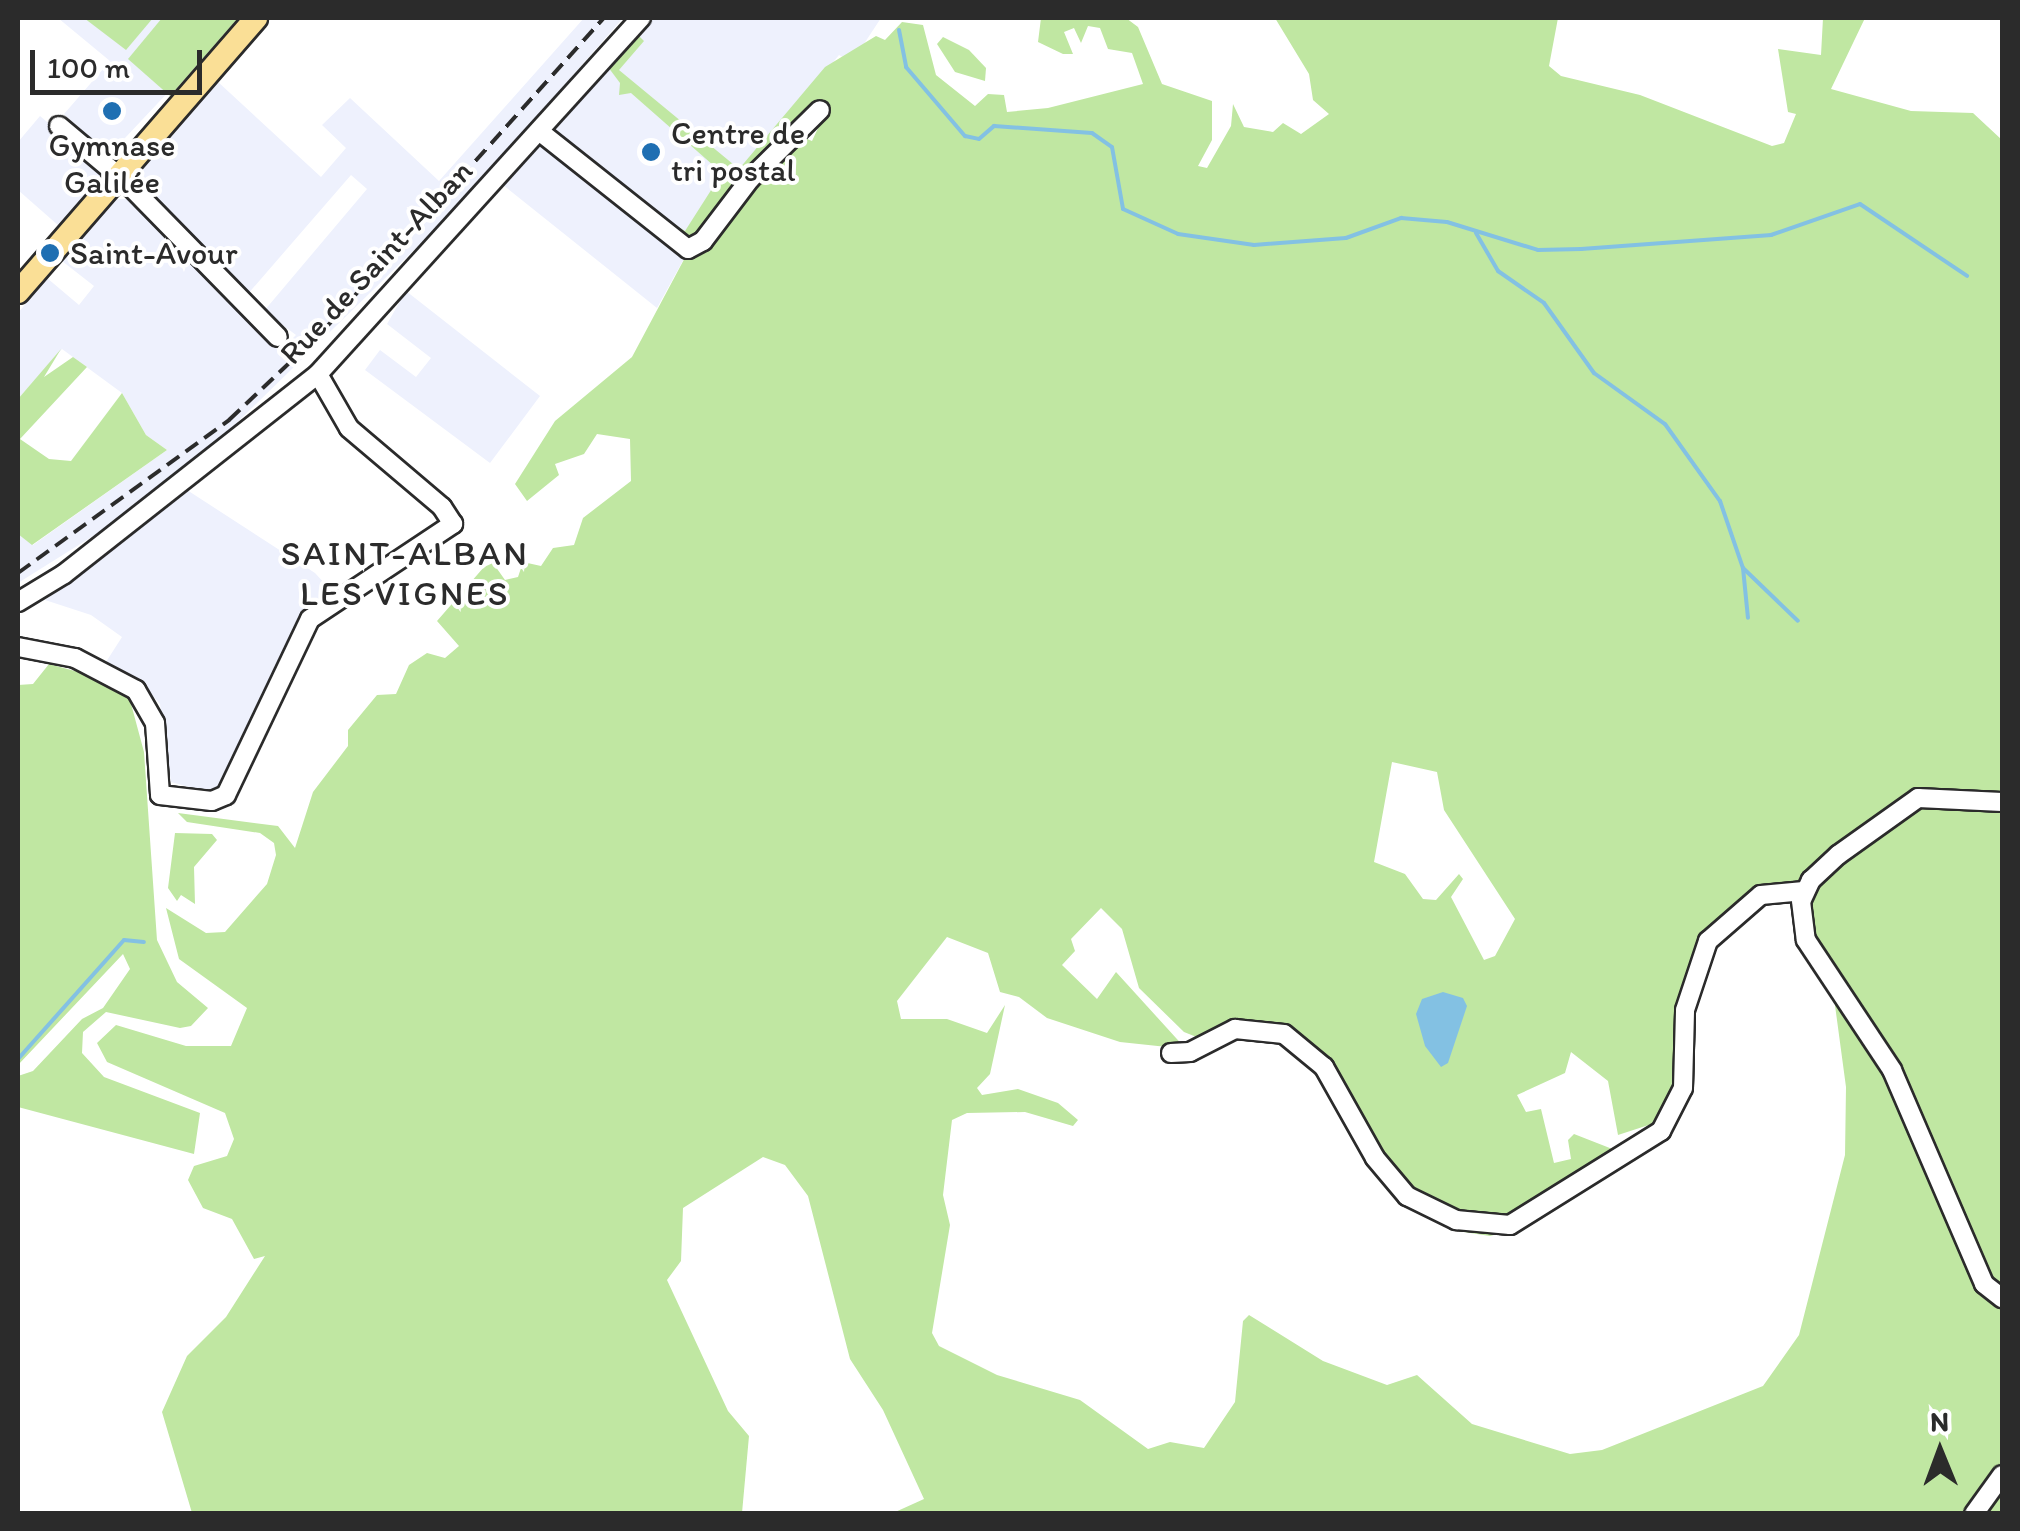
<!DOCTYPE html>
<html>
<head>
<meta charset="utf-8">
<style>
  body { margin:0 }
  #map { position:relative; width:2020px; height:1531px; overflow:hidden; background:#fff; font-family:Itim,sans-serif }
  div>[style] { position:absolute }
  [style*='--x'] { left:calc(var(--x)*1px); top:calc(var(--y)*1px); width:calc(var(--w)*1px); rotate:calc(var(--a)*1deg) }
  .built>* { inset:0; background:#eef1fd }
  .green>* { inset:0; background:#c0e7a2 }
  .water>* { inset:0; background:#83c1e3 }
  .stream>* { height:4px; margin:-2px; padding:0 2px; transform-origin:2px; border-radius:2px; background:#83c1e3 }
  .roads { filter:drop-shadow(2px 0 #2b2b2b) drop-shadow(-2px 0 #2b2b2b) drop-shadow(0 2px #2b2b2b) drop-shadow(0 -2px #2b2b2b) }
  .minor>* { height:18px; margin:-9px; padding:0 9px; transform-origin:9px; border-radius:9px; background:#fff }
  .major>* { height:22px; margin:-11px; padding:0 11px; transform-origin:11px; border-radius:11px; background:#fadf96 }
  .rail>* { height:4px; margin-top:-2px; transform-origin:0; background:repeating-linear-gradient(90deg,#2b2b2b 0 15px,transparent 0 23px) }
  .dots>* { width:28px; height:28px; translate:-50% -50%; box-sizing:border-box; border:5px solid #fff; border-radius:50% }
  span { translate:-50% -50%; white-space:nowrap; text-align:center; line-height:1.15; -webkit-text-stroke:8px #fff; paint-order:stroke }
  .poi-label { font-size:32px; color:#2b2b2b }
  .left { translate:0 -50%; text-align:left }
  .street-label { font-size:32px; color:#2b2b2b }
  .neighbourhood-label { font-size:35px; color:#2b2b2b; letter-spacing:2.5px }
  .frame { position:absolute; inset:0; border:20px solid #2b2b2b; pointer-events:none }
  .north { position:absolute; left:1890px; top:1401px; width:100px; height:100px; -webkit-text-stroke:8px #fff; paint-order:stroke; rotate:359deg; font-size:28px; font-weight:700; line-height:40px; text-align:center; color:#2b2b2b }
  .north::after { content:''; display:block; margin:auto; width:35px; height:45px; background:#2b2b2b; clip-path:polygon(50% 0,100% 100%,50% 72%,0 100%) }
  .scale { position:absolute; left:30px; top:50px; width:172px; height:45px; box-sizing:border-box; border:5px solid #2b2b2b; border-top:0; padding-left:12px; font-size:30px; line-height:35px; white-space:nowrap; color:#2b2b2b; -webkit-text-stroke:8px #fff; paint-order:stroke }
</style>
</head>
<body>
<div id="map">
  <div class="built">
    <i style="clip-path:polygon(58px 18px,238px 18px,109px 155px,64px 114px,110px 61px)"></i>
    <i style="clip-path:polygon(584px 18px,623px 18px,453px 212px,220px 439px,109px 526px,18px 583px,18px 534px,33px 545px,167px 450px,146px 435px,122px 393px,62px 349px,18px 399px,18px 313px,47px 278px,79px 305px,94px 286px,62px 261px,117px 199px,129px 199px,280px 351px,296px 335px,264px 311px,367px 189px,351px 175px,247px 295px,146px 189px,138px 168px,217px 81px,321px 177px,346px 148px,322px 125px,350px 98px,439px 181px)"></i>
    <i style="clip-path:polygon(653px 18px,881px 18px,852px 62px,839px 55px,704px 222px,657px 308px,498px 181px)"></i>
    <i style="clip-path:polygon(40px 116px,106px 172px,59px 226px,18px 190px,18px 142px)"></i>
    <i style="clip-path:polygon(406px 291px,540px 396px,490px 463px,365px 370px,380px 350px,416px 377px,431px 358px,387px 324px)"></i>
    <i style="clip-path:polygon(187px 490px,315px 573px,336px 596px,298px 624px,220px 787px,211px 793px,171px 782px,160px 704px,139px 680px,106px 662px,122px 637px,91px 615px,45px 600px)"></i>
  </div>
  <div class="green">
    <i style="clip-path:polygon(84px 18px,153px 18px,126px 50px)"></i>
    <i style="clip-path:polygon(162px 18px,238px 18px,170px 96px,128px 59px)"></i>
    <i style="clip-path:polygon(evenodd,1041px 18px,1126px 18px,1138px 27px,1162px 84px,1212px 101px,1212px 140px,1198px 166px,1207px 168px,1231px 126px,1233px 104px,1244px 127px,1273px 132px,1283px 123px,1301px 134px,1329px 114px,1313px 100px,1309px 74px,1275px 18px,1558px 18px,1549px 66px,1561px 76px,1640px 95px,1772px 146px,1784px 143px,1796px 114px,1788px 112px,1778px 49px,1821px 55px,1823px 18px,1865px 18px,1831px 89px,1911px 111px,1973px 113px,2002px 140px,2002px 1513px,893px 1513px,924px 1499px,883px 1410px,850px 1359px,808px 1196px,785px 1165px,763px 1157px,683px 1208px,681px 1261px,667px 1280px,728px 1411px,749px 1436px,742px 1513px,192px 1513px,162px 1412px,187px 1356px,226px 1317px,265px 1256px,254px 1259px,232px 1219px,203px 1208px,188px 1180px,194px 1166px,227px 1156px,234px 1139px,225px 1113px,107px 1062px,97px 1043px,116px 1025px,186px 1046px,231px 1046px,247px 1008px,179px 959px,166px 908px,206px 933px,225px 932px,267px 884px,276px 855px,274px 843px,260px 833px,187px 822px,178px 813px,278px 826px,295px 848px,313px 792px,348px 746px,348px 730px,377px 695px,396px 694px,409px 665px,427px 653px,445px 658px,459px 646px,437px 621px,484px 567px,493px 563px,505px 580px,518px 577px,523px 562px,541px 566px,553px 548px,574px 545px,583px 518px,631px 481px,630px 439px,597px 434px,584px 454px,555px 464px,559px 475px,527px 501px,515px 484px,555px 421px,632px 357px,688px 252px,709px 240px,754px 179px,800px 136px,812px 141px,826px 111px,820px 105px,747px 178px,702px 239px,680px 242px,640px 203px,685px 231px,722px 173px,631px 93px,619px 95px,620px 83px,608px 67px,638px 35px,644px 41px,619px 70px,739px 169px,825px 67px,876px 36px,885px 40px,902px 22px,923px 25px,936px 75px,975px 106px,988px 94px,1004px 95px,1007px 112px,1048px 108px,1143px 84px,1132px 53px,1108px 49px,1100px 28px,1088px 26px,1081px 43px,1074px 28px,1064px 32px,1073px 54px,1063px 54px,1038px 42px,1041px 18px,1392px 762px,1437px 772px,1444px 810px,1515px 919px,1495px 956px,1484px 960px,1451px 897px,1463px 879px,1459px 874px,1436px 900px,1423px 899px,1405px 874px,1374px 862px,1392px 762px,1041px 18px,1834px 853px,1810px 895px,1807px 925px,1832px 983px,1846px 1087px,1845px 1155px,1799px 1335px,1763px 1386px,1602px 1450px,1570px 1454px,1472px 1424px,1417px 1375px,1387px 1385px,1323px 1361px,1249px 1315px,1243px 1321px,1235px 1402px,1204px 1448px,1170px 1442px,1148px 1449px,1080px 1400px,997px 1375px,939px 1346px,932px 1333px,950px 1225px,943px 1195px,952px 1120px,967px 1113px,1025px 1112px,1073px 1126px,1078px 1120px,1058px 1103px,1018px 1089px,982px 1095px,977px 1088px,990px 1074px,1005px 1005px,987px 1033px,947px 1019px,901px 1019px,897px 1001px,947px 937px,988px 953px,1000px 992px,1019px 997px,1047px 1018px,1120px 1042px,1186px 1049px,1116px 972px,1097px 999px,1062px 965px,1075px 951px,1071px 939px,1101px 908px,1122px 929px,1139px 988px,1184px 1032px,1204px 1040px,1231px 1025px,1257px 1022px,1293px 1032px,1331px 1068px,1390px 1174px,1424px 1202px,1419px 1211px,1457px 1231px,1490px 1236px,1513px 1230px,1507px 1221px,1620px 1152px,1574px 1134px,1568px 1140px,1571px 1159px,1554px 1163px,1541px 1109px,1526px 1112px,1517px 1095px,1565px 1073px,1571px 1052px,1608px 1081px,1618px 1135px,1664px 1120px,1680px 1073px,1685px 986px,1704px 940px,1736px 905px,1770px 886px,1802px 887px,1834px 853px)"></i>
    <i style="clip-path:polygon(943px 37px,969px 50px,986px 68px,985px 81px,955px 72px,937px 44px)"></i>
    <i style="clip-path:polygon(61px 349px,44px 377px,73px 357px,87px 367px,20px 439px,49px 459px,71px 461px,122px 393px,146px 435px,167px 450px,32px 545px,18px 534px,18px 399px)"></i>
    <i style="clip-path:polygon(49px 664px,119px 683px,130px 700px,144px 752px,157px 940px,177px 982px,208px 1008px,191px 1026px,180px 1028px,106px 1012px,83px 1032px,82px 1053px,104px 1077px,200px 1113px,194px 1154px,18px 1107px,18px 1076px,33px 1071px,82px 1019px,103px 1008px,130px 969px,123px 954px,18px 1065px,18px 685px,33px 684px)"></i>
    <i style="clip-path:polygon(175px 833px,212px 834px,217px 840px,194px 867px,195px 904px,181px 895px,177px 901px,168px 888px)"></i>
  </div>
  <div class="water">
    <i style="clip-path:polygon(1443px 992px,1463px 998px,1467px 1006px,1448px 1063px,1441px 1067px,1425px 1046px,1416px 1014px,1422px 999px)"></i>
  </div>
  <div class="stream">
    <i style="--x:899;--y:30;--w:38;--a:79"></i>
    <i style="--x:906;--y:67;--w:91;--a:49.5"></i>
    <i style="--x:965;--y:136;--w:14;--a:12"></i>
    <i style="--x:979;--y:139;--w:20;--a:-41"></i>
    <i style="--x:994;--y:126;--w:98;--a:4.1"></i>
    <i style="--x:1092;--y:133;--w:24;--a:35"></i>
    <i style="--x:1112;--y:147;--w:63;--a:79.9"></i>
    <i style="--x:1123;--y:209;--w:60;--a:24.4"></i>
    <i style="--x:1178;--y:234;--w:77;--a:8.2"></i>
    <i style="--x:1254;--y:245;--w:92;--a:-4.4"></i>
    <i style="--x:1346;--y:238;--w:59;--a:-20"></i>
    <i style="--x:1401;--y:218;--w:46;--a:5"></i>
    <i style="--x:1447;--y:222;--w:95;--a:17.1"></i>
    <i style="--x:1538;--y:250;--w:43;--a:-1.3"></i>
    <i style="--x:1581;--y:249;--w:191;--a:-4.2"></i>
    <i style="--x:1771;--y:235;--w:94;--a:-19.2"></i>
    <i style="--x:1860;--y:204;--w:129;--a:33.9"></i>
    <i style="--x:1476;--y:233;--w:44;--a:59.9"></i>
    <i style="--x:1498;--y:271;--w:56;--a:34.8"></i>
    <i style="--x:1544;--y:303;--w:86;--a:54.5"></i>
    <i style="--x:1594;--y:373;--w:87;--a:35.7"></i>
    <i style="--x:1665;--y:424;--w:95;--a:54.5"></i>
    <i style="--x:1720;--y:501;--w:71;--a:71.1"></i>
    <i style="--x:1743;--y:568;--w:76;--a:43.9"></i>
    <i style="--x:1743;--y:568;--w:50;--a:84.3"></i>
    <i style="--x:18;--y:1059;--w:159;--a:-48.3"></i>
    <i style="--x:124;--y:940;--w:20;--a:6"></i>
  </div>
  <div class="roads">
    <div class="minor">
      <i style="--x:59;--y:126;--w:90;--a:40"></i>
      <i style="--x:128;--y:184;--w:214;--a:45.6"></i>
      <i style="--x:539;--y:131;--w:190;--a:38.4"></i>
      <i style="--x:688;--y:249;--w:17;--a:-28"></i>
      <i style="--x:703;--y:241;--w:78;--a:-52.8"></i>
      <i style="--x:750;--y:179;--w:98;--a:-44.6"></i>
      <i style="--x:18;--y:602;--w:54;--a:-31.3"></i>
      <i style="--x:64;--y:574;--w:323;--a:-38.2"></i>
      <i style="--x:318;--y:374;--w:481;--a:-47.8"></i>
      <i style="--x:18;--y:647;--w:58;--a:10.9"></i>
      <i style="--x:75;--y:658;--w:69;--a:27.7"></i>
      <i style="--x:136;--y:690;--w:38;--a:60"></i>
      <i style="--x:155;--y:723;--w:72;--a:86"></i>
      <i style="--x:160;--y:795;--w:52;--a:6.6"></i>
      <i style="--x:212;--y:801;--w:15;--a:-23"></i>
      <i style="--x:226;--y:795;--w:195;--a:-64.5"></i>
      <i style="--x:310;--y:619;--w:172;--a:-33.6"></i>
      <i style="--x:453;--y:524;--w:20;--a:-123"></i>
      <i style="--x:442;--y:507;--w:122;--a:-139.7"></i>
      <i style="--x:349;--y:428;--w:62;--a:-119.9"></i>
      <i style="--x:2002;--y:802;--w:84;--a:-177.3"></i>
      <i style="--x:1918;--y:798;--w:98;--a:144.5"></i>
      <i style="--x:1838;--y:855;--w:37;--a:137"></i>
      <i style="--x:1811;--y:880;--w:23;--a:115"></i>
      <i style="--x:1801;--y:901;--w:39;--a:83"></i>
      <i style="--x:1806;--y:940;--w:156;--a:56.5"></i>
      <i style="--x:1892;--y:1070;--w:233;--a:66.7"></i>
      <i style="--x:1984;--y:1284;--w:23;--a:38"></i>
      <i style="--x:1171;--y:1053;--w:19;--a:-3"></i>
      <i style="--x:1190;--y:1052;--w:51;--a:-27.1"></i>
      <i style="--x:1235;--y:1029;--w:49;--a:5.8"></i>
      <i style="--x:1284;--y:1034;--w:52;--a:39.5"></i>
      <i style="--x:1324;--y:1067;--w:104;--a:60.7"></i>
      <i style="--x:1375;--y:1158;--w:50;--a:49.9"></i>
      <i style="--x:1407;--y:1196;--w:55;--a:26.1"></i>
      <i style="--x:1456;--y:1220;--w:54;--a:5.3"></i>
      <i style="--x:1510;--y:1225;--w:178;--a:-31.9"></i>
      <i style="--x:1661;--y:1131;--w:48;--a:-62.9"></i>
      <i style="--x:1683;--y:1088;--w:78;--a:-88.5"></i>
      <i style="--x:1685;--y:1010;--w:73;--a:-71.6"></i>
      <i style="--x:1708;--y:941;--w:70;--a:-41"></i>
      <i style="--x:1761;--y:895;--w:43;--a:-5.3"></i>
      <i style="--x:1974;--y:1514;--w:48;--a:-54.3"></i>
    </div>
    <div class="major">
      <i style="--x:18;--y:292;--w:363;--a:-49"></i>
    </div>
  </div>
  <div class="rail">
    <i style="--x:18;--y:573;--w:261;--a:-35.9"></i>
    <i style="--x:229;--y:420;--w:128;--a:-43.4"></i>
    <i style="--x:322;--y:332;--w:422;--a:-48.1"></i>
  </div>
  <div class="dots">
    <i style="left:112px;top:111px;background:#1f6fb2"></i>
    <i style="left:651px;top:152px;background:#1f6fb2"></i>
    <i style="left:50px;top:253px;background:#1f6fb2"></i>
  </div>
  <div class="poi-label">
    <span class="left" style="left:671px;top:152px">Centre de<br>tri postal</span>
    <span style="left:112px;top:164px">Gymnase<br>Galilée</span>
    <span class="left" style="left:70px;top:253px">Saint-Avour</span>
  </div>
  <div class="street-label">
    <span style="left:376px;top:262px;rotate:-47deg">Rue de Saint-Alban</span>
  </div>
  <div class="neighbourhood-label">
    <span style="left:405px;top:573px">SAINT-ALBAN<br>LES VIGNES</span>
  </div>
  <div class="frame"></div>
  <div class="north">N</div>
  <div class="scale">100 m</div>
</div>
</body>
</html>
